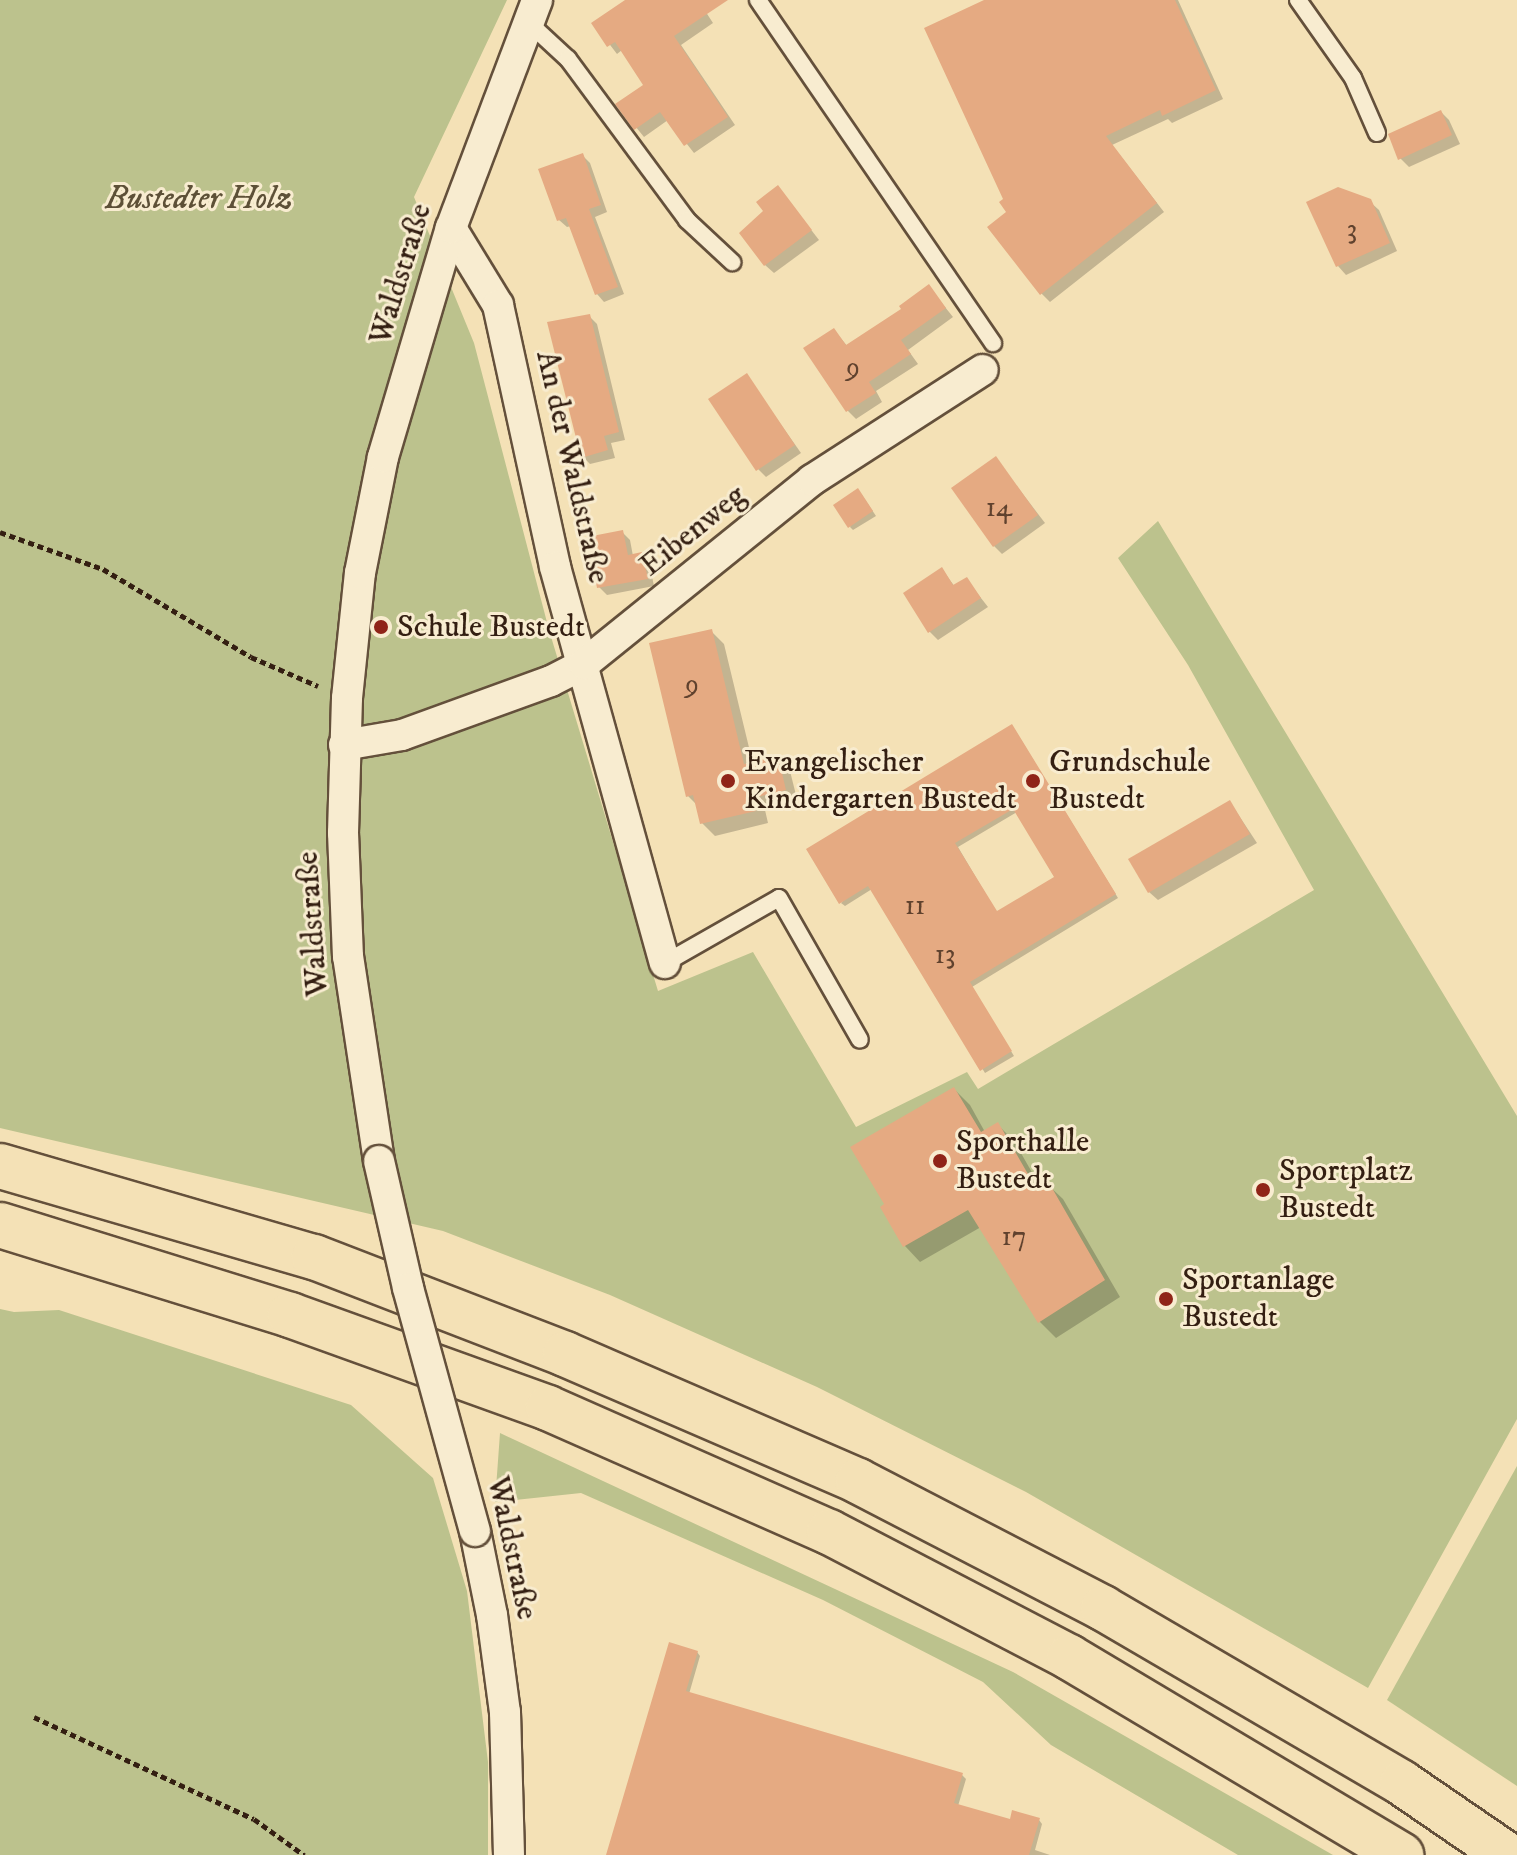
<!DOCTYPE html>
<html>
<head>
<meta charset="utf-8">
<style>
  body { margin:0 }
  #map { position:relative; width:1517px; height:1855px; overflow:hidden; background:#f4e1b6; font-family:"IM FELL DW Pica",serif }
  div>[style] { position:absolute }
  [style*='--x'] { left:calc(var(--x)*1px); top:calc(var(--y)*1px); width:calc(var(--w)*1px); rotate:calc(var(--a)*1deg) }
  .green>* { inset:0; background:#bcc28d }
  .shadow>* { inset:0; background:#0003 }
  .building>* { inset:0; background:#e5aa82 }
  .path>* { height:5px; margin-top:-2.5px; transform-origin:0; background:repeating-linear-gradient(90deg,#341f12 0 6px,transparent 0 10px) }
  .roads { filter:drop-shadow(2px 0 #64503b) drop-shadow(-2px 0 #64503b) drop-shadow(0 2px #64503b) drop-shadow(0 -2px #64503b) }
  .service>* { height:16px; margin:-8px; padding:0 8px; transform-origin:8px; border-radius:8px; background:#f8ecd0 }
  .minor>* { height:30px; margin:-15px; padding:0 15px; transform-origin:15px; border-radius:15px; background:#f8ecd0 }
  .motorway>* { height:44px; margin:-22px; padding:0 22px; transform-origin:22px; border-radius:22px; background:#f4e1b6 }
  .bridges { filter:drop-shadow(2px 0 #64503b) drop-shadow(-2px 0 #64503b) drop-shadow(0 2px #64503b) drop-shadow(0 -2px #64503b) }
  .minor-bridge>* { height:30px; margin:-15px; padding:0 15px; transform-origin:15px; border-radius:15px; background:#f8ecd0 }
  .dots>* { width:22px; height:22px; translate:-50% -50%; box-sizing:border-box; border:4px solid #f8ecd0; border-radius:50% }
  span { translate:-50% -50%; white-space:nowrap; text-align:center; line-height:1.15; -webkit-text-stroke:6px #f8ecd0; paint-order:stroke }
  .number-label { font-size:28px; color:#60422e }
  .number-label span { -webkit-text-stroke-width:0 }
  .park-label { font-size:32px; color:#5d5037; font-style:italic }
  .street-label { font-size:32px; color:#341f12 }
  .poi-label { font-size:32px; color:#341f12 }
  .left { translate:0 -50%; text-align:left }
</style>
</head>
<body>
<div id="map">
  <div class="green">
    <i style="clip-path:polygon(0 0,507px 0,414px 197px,474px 343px,549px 630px,658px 991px,753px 952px,856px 1127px,967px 1072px,978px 1089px,1314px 890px,1188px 665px,1118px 558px,1158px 521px,1517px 1116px,1517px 1419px,1368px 1688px,1026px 1492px,817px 1387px,610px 1295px,443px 1231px,0 1128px)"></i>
    <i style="clip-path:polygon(0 1309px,14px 1312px,59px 1310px,351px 1405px,433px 1478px,467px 1591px,488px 1762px,488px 1855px,0 1855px)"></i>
    <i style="clip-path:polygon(500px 1433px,1013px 1672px,1333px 1855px,1238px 1855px,1051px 1745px,983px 1682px,823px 1600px,581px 1493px,495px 1502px)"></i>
    <i style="clip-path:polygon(1517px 1466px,1517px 1786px,1387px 1700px)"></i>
  </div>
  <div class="shadow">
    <i style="clip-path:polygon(629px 0,698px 0,713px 23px,681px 45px,735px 125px,694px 153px,668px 120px,644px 137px,618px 105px,646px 85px,622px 50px,617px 54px,594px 24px)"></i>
    <i style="clip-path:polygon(989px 0,1178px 0,1223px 99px,1172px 123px,1168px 119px,1112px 145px,1164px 212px,1050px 302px,1041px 293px,1005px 199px)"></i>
    <i style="clip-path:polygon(1441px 112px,1449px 120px,1460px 144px,1409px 167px,1400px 158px)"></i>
    <i style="clip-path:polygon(582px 155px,590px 163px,607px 212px,595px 217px,624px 294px,604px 302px,597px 294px,571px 226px,567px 227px,559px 220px)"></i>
    <i style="clip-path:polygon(778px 187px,819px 240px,774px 273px,765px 265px,765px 211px)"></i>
    <i style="clip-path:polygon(1369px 201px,1379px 210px,1397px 251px,1346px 275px,1338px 266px)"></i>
    <i style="clip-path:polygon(929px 287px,953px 317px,908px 350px,918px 364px,876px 391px,882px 402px,856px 419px,848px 411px,834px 330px,848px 347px,904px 309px)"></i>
    <i style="clip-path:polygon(589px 316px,597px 324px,625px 440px,611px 443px,615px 458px,590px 464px,582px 456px)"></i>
    <i style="clip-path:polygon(746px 375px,801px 453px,766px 477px,758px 469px)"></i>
    <i style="clip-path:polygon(996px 459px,1045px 523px,1002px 554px,994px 546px)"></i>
    <i style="clip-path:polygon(862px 495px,876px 516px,853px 530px,850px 527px)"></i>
    <i style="clip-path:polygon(622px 532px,630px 540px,633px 556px,642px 554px,649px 562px,654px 586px,607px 595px,599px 587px)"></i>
    <i style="clip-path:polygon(942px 569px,955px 587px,967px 580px,988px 607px,938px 640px,929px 631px)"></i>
    <i style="clip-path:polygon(711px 631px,724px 644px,753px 764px,777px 758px,790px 771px,798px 803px,765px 810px,768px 823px,715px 836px,702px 823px,697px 805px,688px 796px)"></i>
    <i style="clip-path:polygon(evenodd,1015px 730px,1118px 898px,972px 987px,1014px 1056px,985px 1073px,872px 889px,845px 906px,841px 903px,1015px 730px,1017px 812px,1057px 877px,997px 913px,958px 847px,1017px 812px)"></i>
    <i style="clip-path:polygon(1230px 802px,1257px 843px,1158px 900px,1149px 892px)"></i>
    <i style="clip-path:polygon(954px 1089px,970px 1105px,985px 1132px,998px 1125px,1014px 1141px,1041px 1188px,1047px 1184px,1063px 1199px,1120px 1297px,1056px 1338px,1040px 1322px,981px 1227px,920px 1262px,905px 1246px)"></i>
    <i style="clip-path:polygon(697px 1652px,700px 1656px,689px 1694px,962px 1775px,966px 1779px,958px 1806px,1011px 1821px,1039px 1820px,1042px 1824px,1035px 1850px,1050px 1855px,608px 1855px)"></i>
  </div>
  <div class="building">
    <i style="clip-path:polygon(625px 0,728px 0,674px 36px,728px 117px,684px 146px,660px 112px,634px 130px,615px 104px,643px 85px,615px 42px,607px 47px,591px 23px)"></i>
    <i style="clip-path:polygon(984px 0,1175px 0,1216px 90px,1162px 116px,1160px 110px,1106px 136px,1157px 203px,1040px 295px,987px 227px,1006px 212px,999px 202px,1003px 199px,924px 28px)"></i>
    <i style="clip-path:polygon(1441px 110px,1452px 135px,1398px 160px,1388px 134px)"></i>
    <i style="clip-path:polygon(583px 153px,601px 205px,589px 209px,618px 287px,595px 295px,566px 218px,557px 221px,538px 169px)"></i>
    <i style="clip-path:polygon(778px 185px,812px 230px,764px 266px,739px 233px,763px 211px,756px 202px)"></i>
    <i style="clip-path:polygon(1338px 187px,1371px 199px,1390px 243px,1336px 267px,1306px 202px)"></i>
    <i style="clip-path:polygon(929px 284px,946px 308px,901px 340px,911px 354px,869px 382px,876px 393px,846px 412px,803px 348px,834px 328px,846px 345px,901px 309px,899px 306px)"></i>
    <i style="clip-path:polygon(590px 314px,619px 432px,604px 436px,608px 450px,581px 458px,547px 322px)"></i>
    <i style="clip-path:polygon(747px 373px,795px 445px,756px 471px,708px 399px)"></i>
    <i style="clip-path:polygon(996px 456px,1038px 515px,993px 547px,951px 488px)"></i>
    <i style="clip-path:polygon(858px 488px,873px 511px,848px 528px,833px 505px)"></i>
    <i style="clip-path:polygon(623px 530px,628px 555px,642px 552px,648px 579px,597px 588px,587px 537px)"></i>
    <i style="clip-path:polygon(942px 567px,953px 585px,967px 577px,981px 598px,928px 633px,903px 593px)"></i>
    <i style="clip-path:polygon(712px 629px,744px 764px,778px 756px,786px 790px,753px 798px,756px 811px,700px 824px,693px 795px,686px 797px,649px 643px)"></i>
    <i style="clip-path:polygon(evenodd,1012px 724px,1116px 894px,970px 982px,1012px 1051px,980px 1071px,868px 886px,839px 904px,806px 849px,1012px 724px,1013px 809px,1054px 877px,997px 911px,955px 843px,1013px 809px)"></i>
    <i style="clip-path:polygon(1230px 800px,1250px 834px,1148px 893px,1128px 859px)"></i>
    <i style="clip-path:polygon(954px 1087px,981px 1132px,998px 1122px,1036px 1188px,1048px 1181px,1105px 1280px,1038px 1323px,968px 1210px,903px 1247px,880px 1207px,884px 1204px,850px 1147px)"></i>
    <i style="clip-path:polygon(669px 1642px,698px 1651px,686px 1691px,963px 1773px,954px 1803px,1010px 1819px,1012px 1810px,1040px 1818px,1029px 1855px,606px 1855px)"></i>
  </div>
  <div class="path">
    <i style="--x:0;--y:532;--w:109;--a:19.8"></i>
    <i style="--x:103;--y:569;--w:172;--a:30.7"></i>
    <i style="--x:251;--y:657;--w:73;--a:23.4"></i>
    <i style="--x:34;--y:1717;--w:242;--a:24.9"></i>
    <i style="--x:254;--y:1819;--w:62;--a:35.8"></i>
  </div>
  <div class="roads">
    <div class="service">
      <i style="--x:758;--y:0;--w:416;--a:55.6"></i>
      <i style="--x:1298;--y:0;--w:95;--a:54.8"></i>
      <i style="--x:1353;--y:78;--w:60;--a:66.4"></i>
      <i style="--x:528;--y:22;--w:54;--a:42.8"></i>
      <i style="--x:568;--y:59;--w:200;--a:53.5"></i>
      <i style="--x:687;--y:220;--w:62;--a:43"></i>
      <i style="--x:665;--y:963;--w:131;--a:-29.7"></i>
      <i style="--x:779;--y:898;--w:163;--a:60.3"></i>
    </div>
    <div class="minor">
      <i style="--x:451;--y:228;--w:90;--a:58.6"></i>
      <i style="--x:498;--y:305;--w:268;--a:77.7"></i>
      <i style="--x:555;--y:567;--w:411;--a:74.5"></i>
      <i style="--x:344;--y:745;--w:59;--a:-9.8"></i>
      <i style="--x:402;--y:735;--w:158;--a:-19.9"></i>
      <i style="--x:551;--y:681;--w:37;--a:-27"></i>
      <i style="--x:584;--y:664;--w:293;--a:-38.9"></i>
      <i style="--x:812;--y:480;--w:203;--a:-32.8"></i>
      <i style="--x:379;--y:1161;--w:206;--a:-98.6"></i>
      <i style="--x:348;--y:957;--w:124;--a:-92.3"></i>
      <i style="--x:343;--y:833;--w:135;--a:-88.3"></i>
      <i style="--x:347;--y:698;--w:126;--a:-84.1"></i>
      <i style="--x:360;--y:573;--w:118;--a:-78.8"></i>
      <i style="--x:383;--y:457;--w:239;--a:-73.5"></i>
      <i style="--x:451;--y:228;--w:244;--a:-69.3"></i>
      <i style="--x:475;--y:1531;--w:86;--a:78.6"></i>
      <i style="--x:492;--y:1615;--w:98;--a:82.4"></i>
      <i style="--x:505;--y:1712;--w:143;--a:88.4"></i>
    </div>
    <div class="motorway">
      <i style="--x:0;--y:1166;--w:327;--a:16.2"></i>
      <i style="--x:314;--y:1257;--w:269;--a:21.1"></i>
      <i style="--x:565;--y:1354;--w:319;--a:23.4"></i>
      <i style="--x:858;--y:1481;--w:276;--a:27.4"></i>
      <i style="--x:1103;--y:1608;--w:346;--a:30.3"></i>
      <i style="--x:1402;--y:1783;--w:127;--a:34.4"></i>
      <i style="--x:0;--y:1225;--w:304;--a:17.2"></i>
      <i style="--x:290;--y:1315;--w:274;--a:19.8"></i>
      <i style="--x:548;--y:1408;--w:307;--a:23.8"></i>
      <i style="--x:829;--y:1532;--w:271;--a:27.5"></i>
      <i style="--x:1069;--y:1657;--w:387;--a:30.8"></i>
    </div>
  </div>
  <div class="bridges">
    <div class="minor-bridge">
      <i style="--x:379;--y:1161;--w:130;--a:77.1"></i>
      <i style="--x:408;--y:1288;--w:252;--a:74.6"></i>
    </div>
  </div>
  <div class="dots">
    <i style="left:381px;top:627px;background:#8f2418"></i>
    <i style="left:728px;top:781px;background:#8f2418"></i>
    <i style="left:1033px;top:781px;background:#8f2418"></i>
    <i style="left:940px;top:1161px;background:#8f2418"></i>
    <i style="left:1263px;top:1190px;background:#8f2418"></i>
    <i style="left:1166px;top:1299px;background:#8f2418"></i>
  </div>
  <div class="number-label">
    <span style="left:1352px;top:230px">3</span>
    <span style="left:853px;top:368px">9</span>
    <span style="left:999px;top:508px">14</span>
    <span style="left:692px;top:685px">9</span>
    <span style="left:915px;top:906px">11</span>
    <span style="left:945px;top:955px">13</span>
    <span style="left:1014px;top:1237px">17</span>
  </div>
  <div class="park-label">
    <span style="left:199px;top:199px">Bustedter Holz</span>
  </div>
  <div class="street-label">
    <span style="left:401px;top:274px;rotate:-73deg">Waldstraße</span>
    <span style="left:572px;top:467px;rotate:77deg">An der Waldstraße</span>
    <span style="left:693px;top:531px;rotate:-39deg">Eibenweg</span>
    <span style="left:313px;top:924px;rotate:-94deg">Waldstraße</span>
    <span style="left:512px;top:1548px;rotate:78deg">Waldstraße</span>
  </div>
  <div class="poi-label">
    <span class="left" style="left:397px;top:627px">Schule Bustedt</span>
    <span class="left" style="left:744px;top:781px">Evangelischer<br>Kindergarten Bustedt</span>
    <span class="left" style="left:1049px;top:781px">Grundschule<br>Bustedt</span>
    <span class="left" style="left:956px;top:1161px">Sporthalle<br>Bustedt</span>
    <span class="left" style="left:1279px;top:1190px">Sportplatz<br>Bustedt</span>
    <span class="left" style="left:1182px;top:1299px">Sportanlage<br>Bustedt</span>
  </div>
</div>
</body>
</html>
